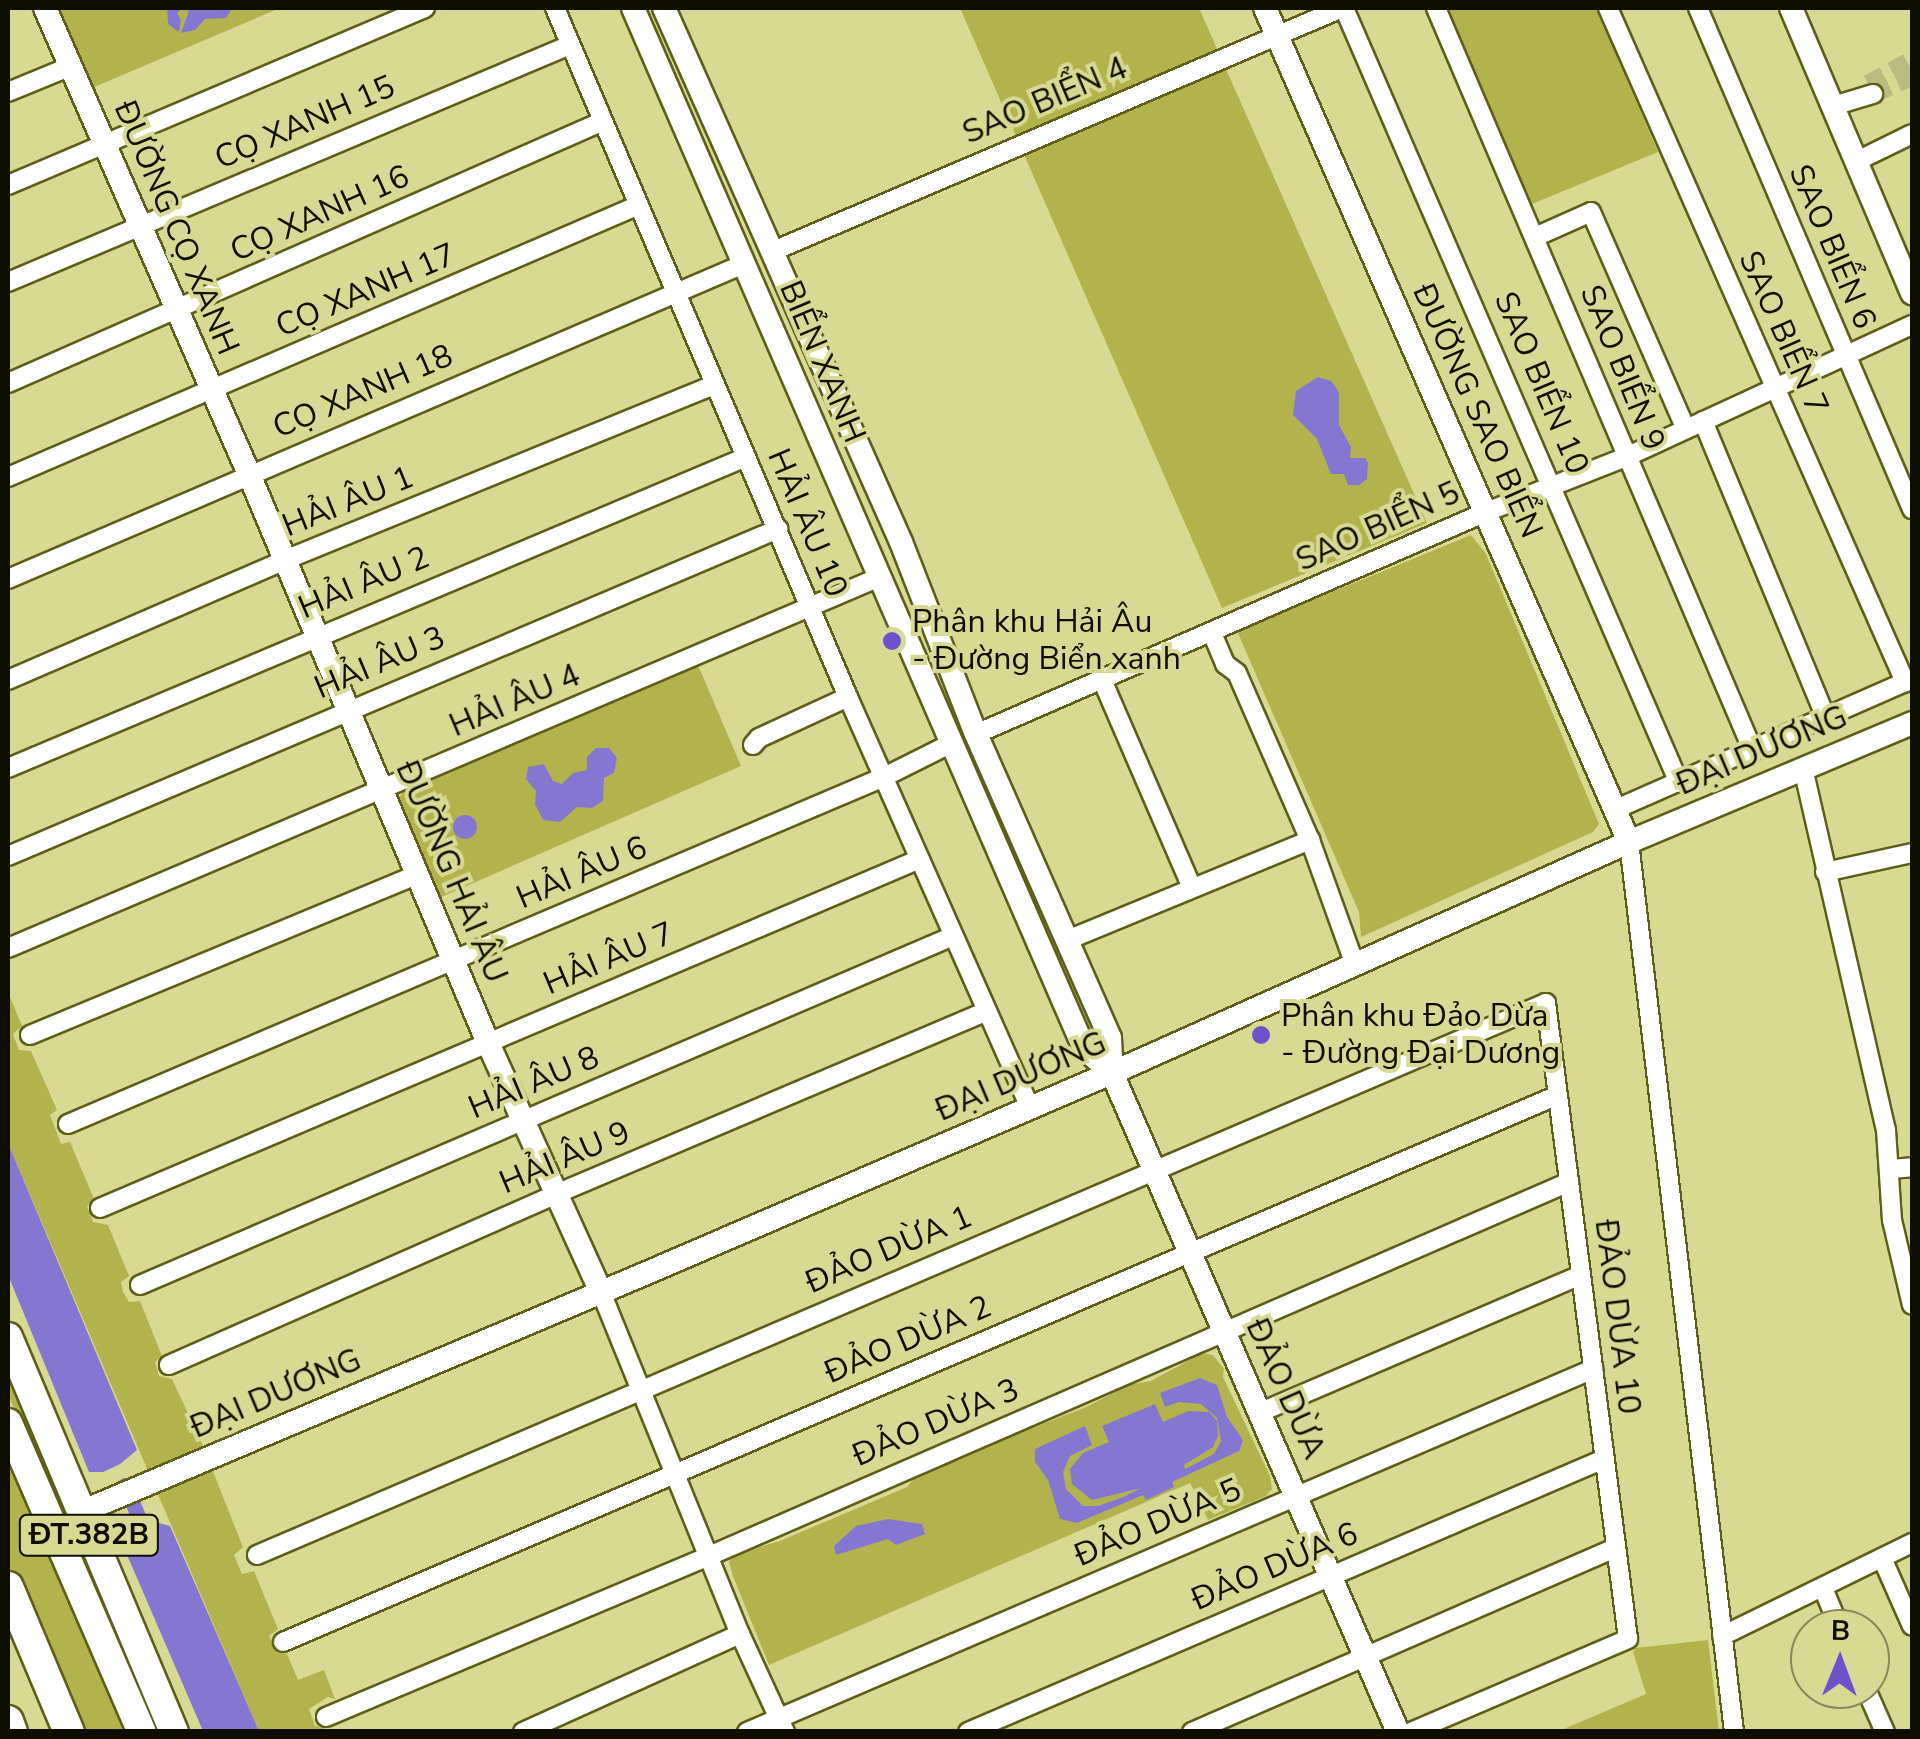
<!DOCTYPE html>
<html>
<head>
<meta charset="utf-8">
<style>
  body { margin:0 }
  #map { position:relative; width:1920px; height:1739px; overflow:hidden; background:#d8da94; font-family:"Nunito Sans",sans-serif }
  div>[style] { position:absolute }
  [style*='--x'] { left:calc(var(--x)*1px); top:calc(var(--y)*1px); width:calc(var(--w)*1px); rotate:calc(var(--a)*1deg) }
  .green>* { inset:0; background:#b3b34d }
  .water>* { inset:0; background:#8577d1 }
  .round { border-radius:50% }
  .pier>* { inset:0; background:#d8da94 }
  .canal>* { height:15px; margin:-7.5px; padding:0 7.5px; transform-origin:7.5px; border-radius:7.5px; background:#8577d1 }
  .street-tunnel>* { height:18px; margin-top:-9px; transform-origin:0; background:repeating-linear-gradient(90deg,#babb7e 0 18px,transparent 0 27px) }
  .roads { filter:drop-shadow(2px 0 #5e5e18) drop-shadow(-2px 0 #5e5e18) drop-shadow(0 2px #5e5e18) drop-shadow(0 -2px #5e5e18) }
  .street>* { height:18px; margin:-9px; padding:0 9px; transform-origin:9px; border-radius:9px; background:#fff }
  .secondary>* { height:22px; margin:-11px; padding:0 11px; transform-origin:11px; border-radius:11px; background:#fff }
  .primary>* { height:28px; margin:-14px; padding:0 14px; transform-origin:14px; border-radius:14px; background:#fff }
  .highway>* { height:30px; margin:-15px; padding:0 15px; transform-origin:15px; border-radius:15px; background:#fff }
  .dots>* { width:28px; height:28px; translate:-50% -50%; box-sizing:border-box; border:5px solid #d8da94; border-radius:50% }
  span { translate:-50% -50%; white-space:nowrap; text-align:center; line-height:1.15; -webkit-text-stroke:8px #d8da94; paint-order:stroke }
  .shield-label span { padding:2px 8px; background:#d8da94; border:2px solid; border-radius:8px; -webkit-text-stroke-width:0 }
  .shield-label { font-size:30px; color:#0e0e00; font-weight:700 }
  .street-label { font-size:32px; color:#0e0e00 }
  .poi-label { font-size:32px; color:#0e0e00 }
  .left { translate:0 -50%; text-align:left }
  .frame { position:absolute; inset:0; border:10px solid #0e0e00; pointer-events:none }
  .north { position:absolute; left:1790px; top:1609px; width:100px; height:100px; box-sizing:border-box; background:#d8da94; border:2px solid #878859; border-radius:50%; rotate:1deg; font-size:28px; font-weight:700; line-height:40px; text-align:center; color:#0e0e00 }
  .north::after { content:''; display:block; margin:auto; width:35px; height:45px; background:#6e52cb; clip-path:polygon(50% 0,100% 100%,50% 72%,0 100%) }
</style>
</head>
<body>
<div id="map">
  <div class="green">
    <i style="clip-path:polygon(57px 8px,280px 8px,92px 88px)"></i>
    <i style="clip-path:polygon(960px 8px,1199px 8px,1427px 523px,1222px 608px)"></i>
    <i style="clip-path:polygon(1446px 8px,1596px 8px,1658px 152px,1532px 204px)"></i>
    <i style="clip-path:polygon(1471px 535px,1486px 554px,1599px 824px,1593px 832px,1361px 937px,1359px 912px,1237px 631px)"></i>
    <i style="clip-path:polygon(698px 665px,741px 766px,439px 898px,397px 801px,407px 786px,424px 783px)"></i>
    <i style="clip-path:polygon(8px 992px,22px 1026px,13px 1034px,19px 1050px,31px 1051px,57px 1110px,50px 1115px,61px 1144px,70px 1142px,94px 1199px,87px 1206px,93px 1222px,108px 1225px,129px 1276px,121px 1282px,123px 1292px,129px 1302px,140px 1301px,162px 1356px,155px 1362px,159px 1376px,172px 1379px,200px 1439px,243px 1547px,234px 1555px,242px 1574px,254px 1571px,278px 1629px,269px 1636px,277px 1653px,287px 1654px,298px 1680px,324px 1670px,335px 1699px,328px 1697px,309px 1709px,315px 1726px,334px 1731px,259px 1731px,8px 1143px)"></i>
    <i style="clip-path:polygon(1202px 1353px,1213px 1355px,1224px 1369px,1223px 1377px,1270px 1476px,1272px 1489px,1266px 1496px,1208px 1520px,1190px 1483px,769px 1665px,733px 1576px,729px 1562px,733px 1555px,780px 1541px,907px 1487px,914px 1478px,970px 1452px,1084px 1408px,1131px 1384px,1151px 1381px)"></i>
    <i style="clip-path:polygon(8px 1373px,56px 1485px,55px 1493px,48px 1488px,8px 1394px)"></i>
    <i style="clip-path:polygon(8px 1453px,127px 1731px,73px 1731px,8px 1578px)"></i>
    <i style="clip-path:polygon(1708px 1640px,1719px 1731px,1559px 1731px,1646px 1694px,1633px 1652px,1636px 1648px)"></i>
  </div>
  <div class="water">
    <i style="clip-path:polygon(167px 8px,232px 8px,226px 18px,205px 19px,195px 30px,181px 33px,189px 11px,182px 8px,177px 13px,181px 20px,179px 32px,168px 24px)"></i>
    <i style="clip-path:polygon(1318px 377px,1331px 381px,1339px 392px,1339px 425px,1351px 447px,1350px 458px,1365px 458px,1368px 463px,1367px 479px,1359px 485px,1348px 485px,1344px 474px,1331px 474px,1317px 439px,1293px 415px,1296px 391px)"></i>
    <i style="clip-path:polygon(596px 748px,609px 748px,617px 758px,614px 773px,604px 778px,603px 801px,592px 808px,577px 807px,560px 822px,543px 820px,535px 804px,536px 791px,526px 779px,528px 767px,544px 764px,553px 781px,562px 784px,573px 773px,587px 770px,587px 757px)"></i>
    <i class="round" style="left:453px;top:815px;width:24px;height:24px"></i>
    <i style="clip-path:polygon(8px 1143px,137px 1450px,119px 1465px,140px 1527px,159px 1523px,170px 1526px,259px 1731px,203px 1731px,121px 1541px,129px 1533px,105px 1472px,89px 1472px,8px 1275px)"></i>
    <i style="clip-path:polygon(1200px 1378px,1217px 1385px,1227px 1417px,1243px 1440px,1239px 1451px,1172px 1482px,1174px 1487px,1146px 1500px,1143px 1495px,1077px 1523px,1060px 1519px,1048px 1480px,1035px 1462px,1035px 1449px,1085px 1426px,1092px 1445px,1070px 1456px,1063px 1472px,1066px 1489px,1083px 1506px,1098px 1506px,1123px 1497px,1141px 1488px,1092px 1500px,1072px 1484px,1070px 1469px,1083px 1453px,1109px 1442px,1102px 1426px,1155px 1404px,1163px 1422px,1188px 1411px,1209px 1412px,1217px 1421px,1218px 1436px,1213px 1447px,1184px 1465px,1185px 1469px,1214px 1454px,1221px 1441px,1217px 1418px,1201px 1404px,1179px 1402px,1165px 1407px,1160px 1393px)"></i>
    <i style="clip-path:polygon(888px 1519px,922px 1524px,925px 1534px,896px 1545px,888px 1539px,836px 1555px,834px 1546px,856px 1526px)"></i>
  </div>
  <div class="pier">
    <i style="clip-path:polygon(138px 1456px,125px 1467px,143px 1520px,123px 1530px,102px 1477px,92px 1477px,89px 1472px,103px 1472px)"></i>
  </div>
  <div class="canal">
    <i style="--x:125;--y:1485;--w:62;--a:67.2"></i>
  </div>
  <div class="street-tunnel">
    <i style="--x:1868;--y:84;--w:46;--a:-28.8"></i>
    <i style="--x:1873;--y:94;--w:43;--a:-23.6"></i>
  </div>
  <div class="roads">
    <div class="street">
      <i style="--x:555;--y:8;--w:749;--a:66.96"></i>
      <i style="--x:848;--y:697;--w:449;--a:66.1"></i>
      <i style="--x:1344;--y:8;--w:844;--a:66.62"></i>
      <i style="--x:1436;--y:8;--w:808;--a:66.89"></i>
      <i style="--x:1608;--y:8;--w:737;--a:66.22"></i>
      <i style="--x:1698;--y:8;--w:545;--a:66.87"></i>
      <i style="--x:8;--y:92;--w:68;--a:-22.4"></i>
      <i style="--x:1833;--y:106;--w:42;--a:-16.7"></i>
      <i style="--x:1857;--y:161;--w:61;--a:-26.1"></i>
      <i style="--x:8;--y:185;--w:453;--a:-23"></i>
      <i style="--x:1535;--y:237;--w:61;--a:-24.1"></i>
      <i style="--x:1591;--y:212;--w:237;--a:66.4"></i>
      <i style="--x:771;--y:252;--w:621;--a:-23.14"></i>
      <i style="--x:8;--y:282;--w:610;--a:-22.87"></i>
      <i style="--x:8;--y:383;--w:648;--a:-23.76"></i>
      <i style="--x:1703;--y:421;--w:318;--a:67.5"></i>
      <i style="--x:8;--y:477;--w:687;--a:-23.32"></i>
      <i style="--x:8;--y:579;--w:801;--a:-23.17"></i>
      <i style="--x:1212;--y:633;--w:34;--a:67"></i>
      <i style="--x:1225;--y:664;--w:15;--a:37"></i>
      <i style="--x:1237;--y:673;--w:182;--a:66.4"></i>
      <i style="--x:1310;--y:840;--w:133;--a:70.2"></i>
      <i style="--x:8;--y:680;--w:302;--a:-23.4"></i>
      <i style="--x:285;--y:560;--w:463;--a:-22.2"></i>
      <i style="--x:1103;--y:682;--w:224;--a:66.6"></i>
      <i style="--x:976;--y:734;--w:556;--a:-23.52"></i>
      <i style="--x:1486;--y:512;--w:150;--a:-21.4"></i>
      <i style="--x:1626;--y:457;--w:315;--a:-24.8"></i>
      <i style="--x:753;--y:745;--w:9;--a:-49"></i>
      <i style="--x:759;--y:738;--w:98;--a:-24.7"></i>
      <i style="--x:8;--y:768;--w:801;--a:-22.85"></i>
      <i style="--x:1803;--y:768;--w:371;--a:77.1"></i>
      <i style="--x:1886;--y:1130;--w:90;--a:86.2"></i>
      <i style="--x:1892;--y:1220;--w:87;--a:76.8"></i>
      <i style="--x:1616;--y:809;--w:323;--a:-23.7"></i>
      <i style="--x:1629;--y:842;--w:896;--a:83.27"></i>
      <i style="--x:8;--y:856;--w:837;--a:-23.01"></i>
      <i style="--x:1825;--y:872;--w:89;--a:-12.3"></i>
      <i style="--x:1070;--y:939;--w:260;--a:-22.4"></i>
      <i style="--x:8;--y:948;--w:948;--a:-23.05"></i>
      <i style="--x:30;--y:1035;--w:419;--a:-22.5"></i>
      <i style="--x:68;--y:1124;--w:887;--a:-23.04"></i>
      <i style="--x:884;--y:777;--w:76;--a:-26.6"></i>
      <i style="--x:1891;--y:1169;--w:21;--a:-5"></i>
      <i style="--x:100;--y:1208;--w:891;--a:-23.06"></i>
      <i style="--x:140;--y:1285;--w:885;--a:-23.23"></i>
      <i style="--x:601;--y:1292;--w:369;--a:67.9"></i>
      <i style="--x:740;--y:1634;--w:108;--a:65.3"></i>
      <i style="--x:169;--y:1365;--w:423;--a:-23.8"></i>
      <i style="--x:556;--y:1194;--w:468;--a:-23"></i>
      <i style="--x:1261;--y:1412;--w:348;--a:-23.2"></i>
      <i style="--x:257;--y:1555;--w:1402;--a:-23.18"></i>
      <i style="--x:1546;--y:1003;--w:641;--a:82.65"></i>
      <i style="--x:1628;--y:1639;--w:236;--a:156.8"></i>
      <i style="--x:1882;--y:1558;--w:74;--a:66.2"></i>
      <i style="--x:1823;--y:1588;--w:44;--a:67.5"></i>
      <i style="--x:1722;--y:1636;--w:212;--a:-26.1"></i>
      <i style="--x:283;--y:1642;--w:1387;--a:-23.22"></i>
      <i style="--x:1866;--y:1689;--w:47;--a:66.2"></i>
      <i style="--x:326;--y:1717;--w:415;--a:-22.8"></i>
      <i style="--x:709;--y:1556;--w:938;--a:-23.5"></i>
      <i style="--x:523;--y:1732;--w:238;--a:-24.3"></i>
      <i style="--x:747;--y:1732;--w:921;--a:-23.22"></i>
      <i style="--x:968;--y:1732;--w:692;--a:-23.23"></i>
      <i style="--x:1192;--y:1732;--w:462;--a:-23.5"></i>
    </div>
    <div class="secondary">
      <i style="--x:45;--y:8;--w:509;--a:66.36"></i>
      <i style="--x:249;--y:474;--w:617;--a:67.22"></i>
      <i style="--x:488;--y:1043;--w:273;--a:65.6"></i>
      <i style="--x:633;--y:8;--w:1134;--a:66.56"></i>
      <i style="--x:1084;--y:1048;--w:38;--a:42"></i>
      <i style="--x:664;--y:8;--w:584;--a:66.07"></i>
      <i style="--x:901;--y:542;--w:206;--a:68.7"></i>
      <i style="--x:976;--y:734;--w:332;--a:66.2"></i>
      <i style="--x:1110;--y:1038;--w:35;--a:87"></i>
      <i style="--x:1112;--y:1073;--w:718;--a:66.54"></i>
      <i style="--x:1265;--y:8;--w:910;--a:66.42"></i>
      <i style="--x:1791;--y:8;--w:310;--a:67"></i>
      <i style="--x:79;--y:1513;--w:626;--a:-22.92"></i>
      <i style="--x:656;--y:1269;--w:496;--a:-23.3"></i>
      <i style="--x:1112;--y:1073;--w:566;--a:-24.08"></i>
      <i style="--x:1629;--y:842;--w:307;--a:-22.8"></i>
    </div>
    <div class="primary">
      <i style="--x:8;--y:1337;--w:428;--a:67.2"></i>
      <i style="--x:8;--y:1423;--w:337;--a:66.6"></i>
    </div>
    <div class="highway">
      <i style="--x:8;--y:1587;--w:157;--a:67.2"></i>
      <i style="--x:8;--y:1721;--w:12;--a:70"></i>
    </div>
  </div>
  <div class="dots">
    <i style="left:892px;top:641px;background:#6e52cb"></i>
    <i style="left:1261px;top:1035px;background:#6e52cb"></i>
  </div>
  <div class="shield-label">
    <span style="left:89px;top:1535px">ĐT.382B</span>
  </div>
  <div class="street-label">
    <span style="left:1045px;top:101px;rotate:-23deg">SAO BIỂN 4</span>
    <span style="left:305px;top:123px;rotate:-23deg">CỌ XANH 15</span>
    <span style="left:320px;top:214px;rotate:-24deg">CỌ XANH 16</span>
    <span style="left:176px;top:228px;rotate:67deg">ĐƯỜNG CỌ XANH</span>
    <span style="left:1832px;top:247px;rotate:67deg">SAO BIỂN 6</span>
    <span style="left:366px;top:291px;rotate:-23deg">CỌ XANH 17</span>
    <span style="left:1783px;top:333px;rotate:66deg">SAO BIỂN 7</span>
    <span style="left:822px;top:362px;rotate:67deg">BIỂN XANH</span>
    <span style="left:1622px;top:368px;rotate:68deg">SAO BIỂN 9</span>
    <span style="left:1541px;top:383px;rotate:67deg">SAO BIỂN 10</span>
    <span style="left:363px;top:392px;rotate:-23deg">CỌ XANH 18</span>
    <span style="left:1477px;top:411px;rotate:66deg">ĐƯỜNG SAO BIỂN</span>
    <span style="left:348px;top:502px;rotate:-22deg">HẢI ÂU 1</span>
    <span style="left:807px;top:523px;rotate:67deg">HẢI ÂU 10</span>
    <span style="left:1378px;top:527px;rotate:-24deg">SAO BIỂN 5</span>
    <span style="left:364px;top:583px;rotate:-23deg">HẢI ÂU 2</span>
    <span style="left:380px;top:663px;rotate:-23deg">HẢI ÂU 3</span>
    <span style="left:515px;top:701px;rotate:-23deg">HẢI ÂU 4</span>
    <span style="left:1762px;top:751px;rotate:-23deg">ĐẠI DƯƠNG</span>
    <span style="left:451px;top:872px;rotate:67deg">ĐƯỜNG HẢI ÂU</span>
    <span style="left:582px;top:873px;rotate:-23deg">HẢI ÂU 6</span>
    <span style="left:609px;top:959px;rotate:-23deg">HẢI ÂU 7</span>
    <span style="left:1021px;top:1077px;rotate:-23deg">ĐẠI DƯƠNG</span>
    <span style="left:534px;top:1083px;rotate:-23deg">HẢI ÂU 8</span>
    <span style="left:565px;top:1158px;rotate:-23deg">HẢI ÂU 9</span>
    <span style="left:889px;top:1250px;rotate:-23deg">ĐẢO DỪA 1</span>
    <span style="left:1617px;top:1317px;rotate:83deg">ĐẢO DỪA 10</span>
    <span style="left:908px;top:1340px;rotate:-23deg">ĐẢO DỪA 2</span>
    <span style="left:1285px;top:1389px;rotate:66deg">ĐẢO DỪA</span>
    <span style="left:276px;top:1394px;rotate:-23deg">ĐẠI DƯƠNG</span>
    <span style="left:936px;top:1423px;rotate:-23deg">ĐẢO DỪA 3</span>
    <span style="left:1158px;top:1523px;rotate:-23deg">ĐẢO DỪA 5</span>
    <span style="left:1275px;top:1567px;rotate:-23deg">ĐẢO DỪA 6</span>
  </div>
  <div class="poi-label">
    <span class="left" style="left:912px;top:641px">Phân khu Hải Âu<br>- Đường Biển xanh</span>
    <span class="left" style="left:1281px;top:1035px">Phân khu Đảo Dừa<br>- Đường Đại Dương</span>
  </div>
  <div class="frame"></div>
  <div class="north">B</div>
</div>
</body>
</html>
